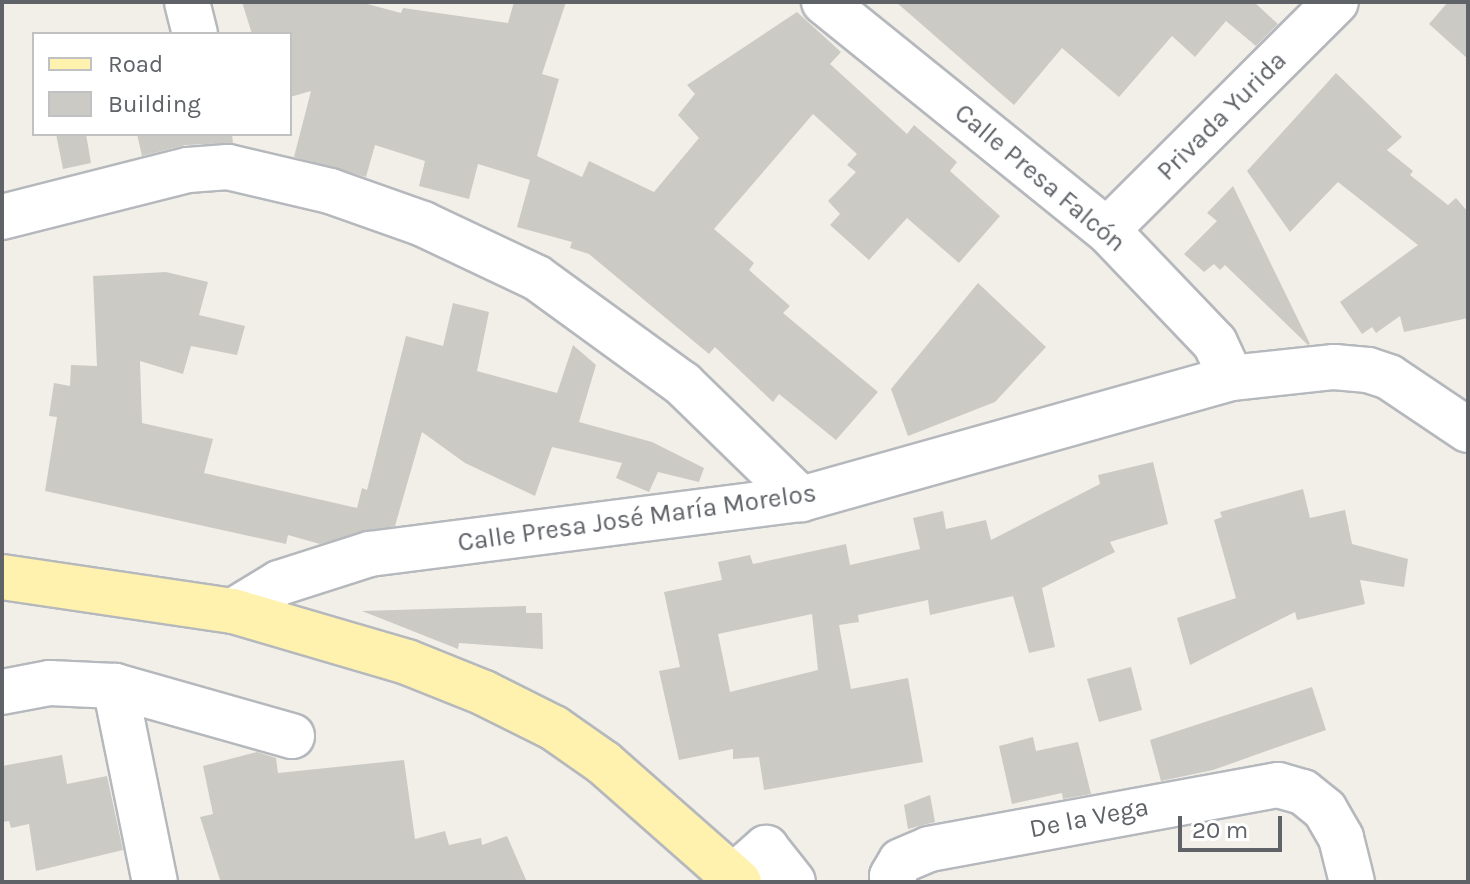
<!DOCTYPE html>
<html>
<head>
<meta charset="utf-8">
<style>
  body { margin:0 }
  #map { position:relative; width:1470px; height:884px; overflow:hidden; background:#f1efe8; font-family:Karla,sans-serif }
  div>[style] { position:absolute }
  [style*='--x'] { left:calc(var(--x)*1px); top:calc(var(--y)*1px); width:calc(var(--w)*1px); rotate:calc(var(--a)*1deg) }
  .building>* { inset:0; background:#cccac5 }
  .roads { filter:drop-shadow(2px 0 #b5b8bc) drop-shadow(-2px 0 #b5b8bc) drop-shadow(0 2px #b5b8bc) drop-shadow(0 -2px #b5b8bc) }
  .minor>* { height:44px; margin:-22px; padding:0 22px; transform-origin:22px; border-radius:22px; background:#fff }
  .major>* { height:44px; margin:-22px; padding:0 22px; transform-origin:22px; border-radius:22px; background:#fff2af }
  span { translate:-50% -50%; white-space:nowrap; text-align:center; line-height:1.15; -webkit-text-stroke:6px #fff; paint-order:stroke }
  .street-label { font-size:26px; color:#5f6368 }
  .frame { position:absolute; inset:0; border:4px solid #5f6368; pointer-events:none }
  .legend { position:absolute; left:32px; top:32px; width:260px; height:104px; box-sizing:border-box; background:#fff; border:2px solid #bfc1c3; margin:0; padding:10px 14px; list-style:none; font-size:24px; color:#5f6368 }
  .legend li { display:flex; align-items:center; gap:16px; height:40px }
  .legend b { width:40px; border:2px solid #bfc1c3 }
  .scale { position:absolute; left:1178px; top:816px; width:104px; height:36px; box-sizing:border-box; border:4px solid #5f6368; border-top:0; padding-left:10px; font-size:24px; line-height:28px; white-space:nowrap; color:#5f6368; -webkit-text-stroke:6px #fff; paint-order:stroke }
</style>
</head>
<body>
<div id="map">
  <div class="building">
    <i style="clip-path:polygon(242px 2px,360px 2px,401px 13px,403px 8px,508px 23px,514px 2px,566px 2px,542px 74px,559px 79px,537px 156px,582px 177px,589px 161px,654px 192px,699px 138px,678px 115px,695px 94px,687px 85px,797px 12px,841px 52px,830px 64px,907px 134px,914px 125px,957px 162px,950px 171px,1000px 216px,959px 263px,907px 218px,869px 260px,830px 225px,840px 214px,828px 201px,856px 172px,847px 165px,857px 154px,813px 114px,714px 229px,754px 263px,749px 270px,790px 306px,783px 313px,878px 392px,836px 440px,779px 394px,773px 402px,715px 347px,709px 354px,589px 254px,570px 248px,572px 242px,517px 227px,530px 180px,478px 164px,469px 199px,419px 186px,425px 161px,375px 145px,366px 177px,294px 157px,311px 91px,290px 97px,290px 34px,252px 34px)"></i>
    <i style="clip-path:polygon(896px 2px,1254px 2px,1278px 24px,1256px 46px,1226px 21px,1195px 57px,1172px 36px,1119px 97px,1062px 48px,1014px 105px)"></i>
    <i style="clip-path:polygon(1448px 2px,1468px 2px,1468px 59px,1429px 24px)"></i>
    <i style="clip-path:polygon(1336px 73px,1402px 137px,1387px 150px,1413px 171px,1410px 175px,1448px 205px,1456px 198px,1468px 212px,1468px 318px,1404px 332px,1400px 316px,1376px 333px,1372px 327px,1362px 334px,1340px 302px,1418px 245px,1338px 182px,1290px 232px,1247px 171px)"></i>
    <i style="clip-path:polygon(56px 134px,86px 134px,91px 163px,63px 169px)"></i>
    <i style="clip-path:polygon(137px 134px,232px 134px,233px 143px,186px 145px,142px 156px)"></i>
    <i style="clip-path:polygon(1233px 186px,1310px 344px,1308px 345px,1225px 265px,1220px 270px,1214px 264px,1204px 272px,1184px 254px,1217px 221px,1207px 213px)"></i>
    <i style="clip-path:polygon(166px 272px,208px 282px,199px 315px,245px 326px,237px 355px,191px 346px,183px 374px,140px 361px,142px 423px,213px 439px,204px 473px,357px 508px,362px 488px,367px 490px,406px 336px,443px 346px,453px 303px,489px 312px,477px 371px,557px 393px,573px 345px,596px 365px,579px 422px,652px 442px,704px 468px,699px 482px,658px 472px,649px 492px,616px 478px,622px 463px,552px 447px,535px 496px,465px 463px,422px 432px,395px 526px,320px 544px,288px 535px,286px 544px,45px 491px,57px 417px,49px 416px,54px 383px,70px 386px,71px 365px,97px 366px,93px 276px)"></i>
    <i style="clip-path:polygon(978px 283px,1046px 347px,995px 402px,908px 436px,891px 389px)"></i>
    <i style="clip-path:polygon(evenodd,1153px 462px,1168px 524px,1110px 542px,1115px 552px,1042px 588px,1055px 647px,1029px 653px,1013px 596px,930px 615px,928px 600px,858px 615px,859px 622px,839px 625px,851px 689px,908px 678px,923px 762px,764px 790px,759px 757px,733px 759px,733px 749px,679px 760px,659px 671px,680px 667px,664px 592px,722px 580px,718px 562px,750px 555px,753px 564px,846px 544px,850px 565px,920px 549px,913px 518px,943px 511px,946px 529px,986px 520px,991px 540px,1100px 484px,1098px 475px,1153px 462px,812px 614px,818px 670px,730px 692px,718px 634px,812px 614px)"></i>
    <i style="clip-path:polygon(1303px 489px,1310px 518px,1345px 510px,1352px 544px,1408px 559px,1404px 587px,1360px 580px,1365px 604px,1297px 620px,1295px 612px,1190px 665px,1177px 618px,1236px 598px,1214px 520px,1222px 517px,1220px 512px)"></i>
    <i style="clip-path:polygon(526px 606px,526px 613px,542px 613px,543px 649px,459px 643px,458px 649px,362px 611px)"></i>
    <i style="clip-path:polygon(1131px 667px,1142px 710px,1099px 722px,1087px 679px)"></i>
    <i style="clip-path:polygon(1312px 687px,1326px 730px,1213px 770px,1161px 781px,1150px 740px)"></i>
    <i style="clip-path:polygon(1033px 737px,1036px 751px,1078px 742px,1091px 794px,1063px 799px,1062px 793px,1012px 804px,999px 746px)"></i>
    <i style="clip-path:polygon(257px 752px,276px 758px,278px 773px,404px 760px,415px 839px,445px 831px,449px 845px,481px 838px,482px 845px,507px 836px,527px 882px,220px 880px,200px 817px,213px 814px,203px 766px)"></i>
    <i style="clip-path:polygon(62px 755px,67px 784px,107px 776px,123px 850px,36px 871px,29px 824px,11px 828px,9px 821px,2px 822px,2px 766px)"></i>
    <i style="clip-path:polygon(930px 795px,935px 822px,908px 829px,904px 805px)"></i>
  </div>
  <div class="roads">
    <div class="minor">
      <i style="--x:187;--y:2;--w:33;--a:76"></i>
      <i style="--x:824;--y:2;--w:363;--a:38.9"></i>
      <i style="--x:1107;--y:230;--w:156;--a:46.3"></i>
      <i style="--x:1215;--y:343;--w:38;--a:65"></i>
      <i style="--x:2;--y:217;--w:192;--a:-14.2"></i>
      <i style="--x:188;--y:170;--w:40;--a:-4.3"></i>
      <i style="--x:228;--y:167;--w:105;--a:13.2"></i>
      <i style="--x:330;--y:191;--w:99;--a:19.5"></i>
      <i style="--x:423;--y:224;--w:126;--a:25.3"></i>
      <i style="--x:537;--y:278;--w:180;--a:36"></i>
      <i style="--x:683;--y:384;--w:165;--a:44.3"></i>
      <i style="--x:1107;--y:230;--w:323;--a:-44.9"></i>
      <i style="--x:233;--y:611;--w:54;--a:-31.3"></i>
      <i style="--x:279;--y:583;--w:96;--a:-17.7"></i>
      <i style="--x:370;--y:554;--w:434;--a:-7.3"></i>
      <i style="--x:801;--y:499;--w:447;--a:-15.7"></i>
      <i style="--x:1231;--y:378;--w:104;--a:-6.1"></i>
      <i style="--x:1334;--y:367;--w:34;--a:5"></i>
      <i style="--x:1368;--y:370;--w:22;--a:18"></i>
      <i style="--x:1389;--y:377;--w:95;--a:33.9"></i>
      <i style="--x:115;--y:686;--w:200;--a:78.5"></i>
      <i style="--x:2;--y:692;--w:49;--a:-10.6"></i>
      <i style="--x:50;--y:683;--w:65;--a:2.6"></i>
      <i style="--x:115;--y:686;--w:184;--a:15.8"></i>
      <i style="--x:734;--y:876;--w:43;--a:-41.2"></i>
      <i style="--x:766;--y:848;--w:43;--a:51.5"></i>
      <i style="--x:894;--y:882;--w:6;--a:-108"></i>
      <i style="--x:892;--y:876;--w:17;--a:-59"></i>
      <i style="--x:901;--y:861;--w:30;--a:-23"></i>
      <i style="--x:929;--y:849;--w:355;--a:-10.4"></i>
      <i style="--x:1278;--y:785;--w:26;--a:16"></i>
      <i style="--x:1303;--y:792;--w:28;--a:39"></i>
      <i style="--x:1325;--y:810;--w:32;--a:60"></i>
      <i style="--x:1341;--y:838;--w:45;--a:76"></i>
    </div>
    <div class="major">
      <i style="--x:2;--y:577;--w:233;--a:8.4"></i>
      <i style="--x:233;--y:611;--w:181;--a:16.3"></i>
      <i style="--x:407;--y:662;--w:83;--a:21.9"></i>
      <i style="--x:484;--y:693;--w:78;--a:26.6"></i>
      <i style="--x:554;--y:728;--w:61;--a:35"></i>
      <i style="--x:604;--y:763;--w:180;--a:41.4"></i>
    </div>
  </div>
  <div class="street-label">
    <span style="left:1222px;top:116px;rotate:-45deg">Privada Yurida</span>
    <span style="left:1040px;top:178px;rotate:40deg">Calle Presa Falcón</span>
    <span style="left:637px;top:518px;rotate:-8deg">Calle Presa José María Morelos</span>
    <span style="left:1089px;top:818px;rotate:-11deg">De la Vega</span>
  </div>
  <div class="frame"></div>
  <ul class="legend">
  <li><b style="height:10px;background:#fff2af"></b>Road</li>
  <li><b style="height:22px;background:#cccac5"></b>Building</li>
  </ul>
  <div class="scale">20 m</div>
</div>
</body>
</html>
